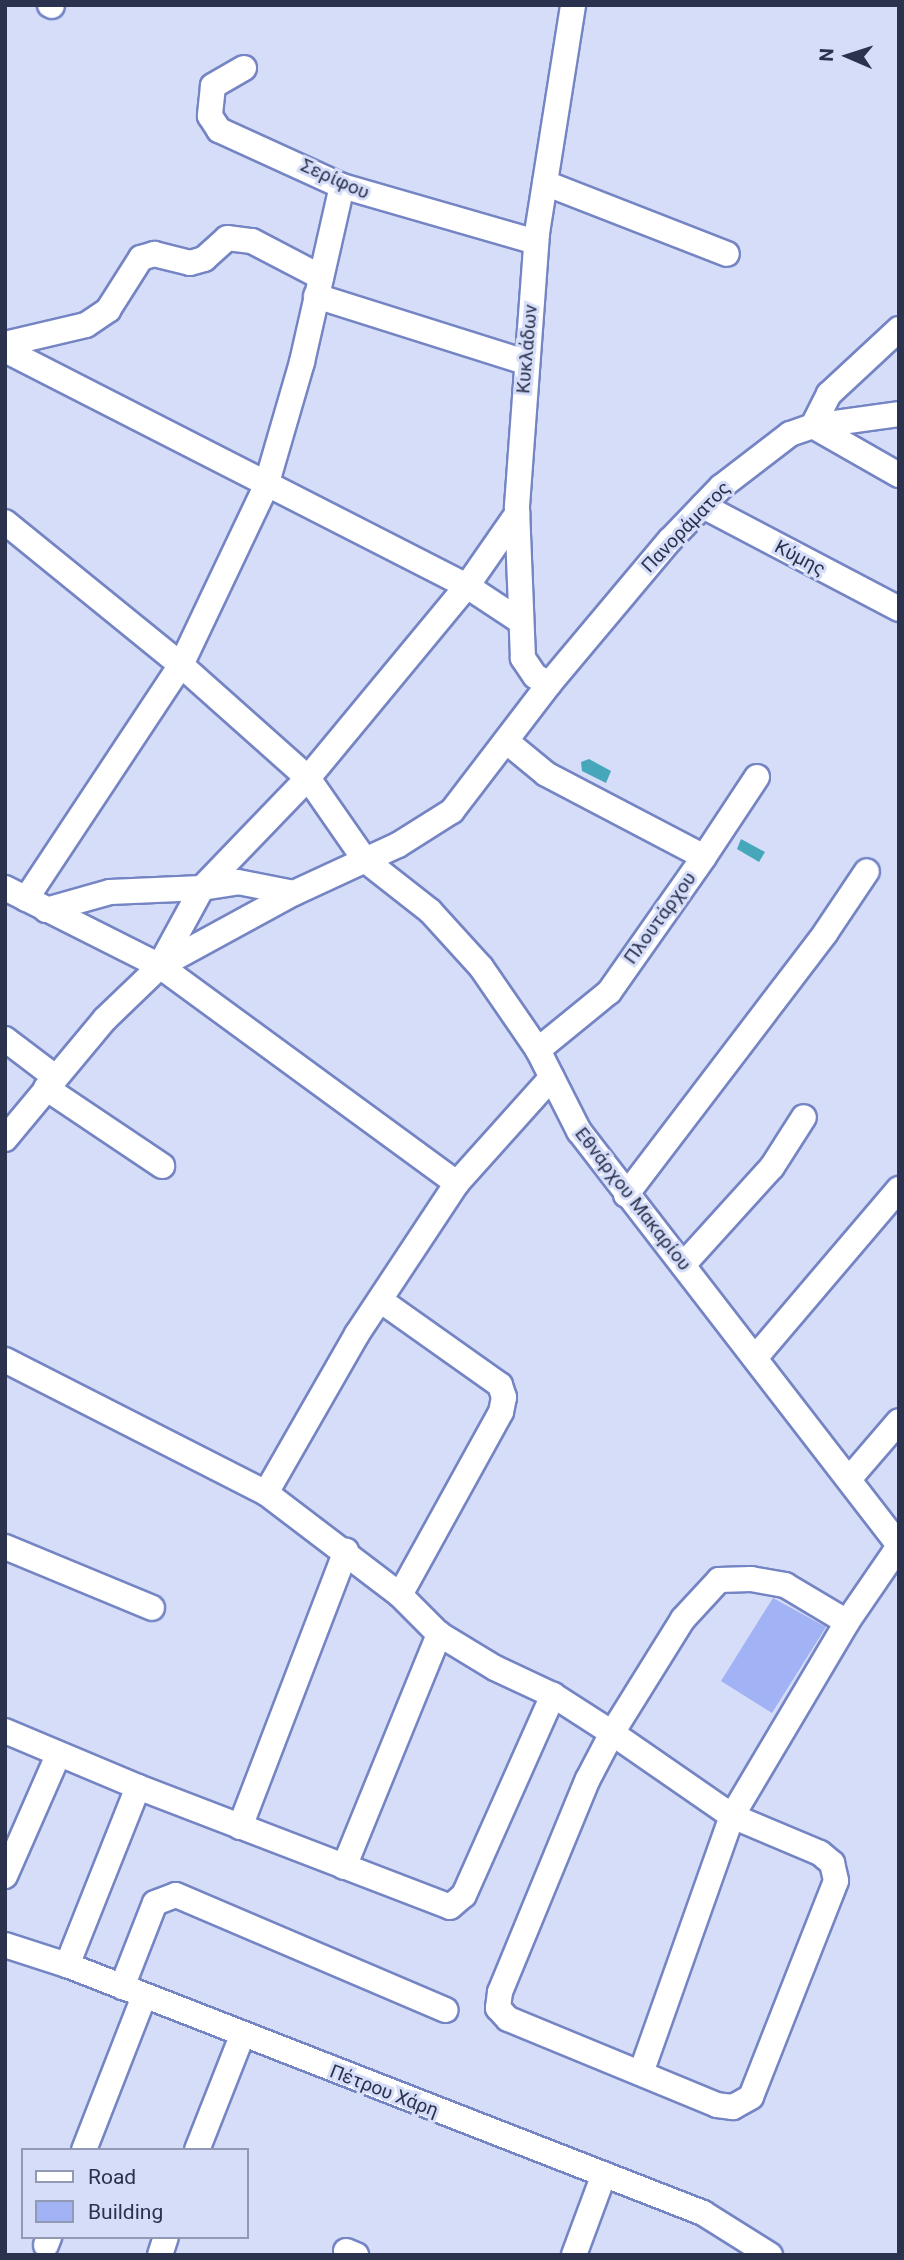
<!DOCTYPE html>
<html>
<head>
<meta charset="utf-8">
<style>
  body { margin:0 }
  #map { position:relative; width:904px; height:2260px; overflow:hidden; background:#d5ddf9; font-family:Roboto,sans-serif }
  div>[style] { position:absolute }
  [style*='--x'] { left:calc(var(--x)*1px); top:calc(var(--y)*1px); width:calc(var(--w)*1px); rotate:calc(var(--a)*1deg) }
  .water>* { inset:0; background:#47a7ba }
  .building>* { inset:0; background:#a1b2f5 }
  .roads { filter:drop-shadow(2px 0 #7585c4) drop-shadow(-2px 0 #7585c4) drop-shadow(0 2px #7585c4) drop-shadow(0 -2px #7585c4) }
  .minor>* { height:24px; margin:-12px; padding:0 12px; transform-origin:12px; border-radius:12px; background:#fff }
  span { translate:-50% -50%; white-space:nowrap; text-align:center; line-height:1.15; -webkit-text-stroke:6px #d5ddf9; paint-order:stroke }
  .street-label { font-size:19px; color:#2b324d }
  .frame { position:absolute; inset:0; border:7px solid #2b324d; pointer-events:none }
  .legend { position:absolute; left:21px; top:2148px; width:228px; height:91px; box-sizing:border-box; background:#d5ddf9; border:2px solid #9199b4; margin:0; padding:9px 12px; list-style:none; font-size:21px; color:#2b324d }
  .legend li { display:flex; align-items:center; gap:14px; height:35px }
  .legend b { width:35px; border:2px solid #9199b4 }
  .north { position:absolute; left:813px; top:21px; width:70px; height:70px; -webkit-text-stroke:5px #d5ddf9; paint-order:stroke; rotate:273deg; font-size:19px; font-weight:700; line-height:28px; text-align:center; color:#2b324d }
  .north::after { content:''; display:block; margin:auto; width:24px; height:32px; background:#2b324d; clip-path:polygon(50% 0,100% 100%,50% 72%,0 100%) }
</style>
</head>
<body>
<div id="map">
  <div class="water">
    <i style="clip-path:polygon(589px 759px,611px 771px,606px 783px,582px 771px,581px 762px)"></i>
    <i style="clip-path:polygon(741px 839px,765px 852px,759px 862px,737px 849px)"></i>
  </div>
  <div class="building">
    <i style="clip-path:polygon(773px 1598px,826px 1627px,772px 1713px,721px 1681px)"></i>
  </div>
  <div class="roads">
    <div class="minor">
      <i style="--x:50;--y:5;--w:2;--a:27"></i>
      <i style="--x:244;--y:68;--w:36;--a:150"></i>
      <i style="--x:213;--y:86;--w:30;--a:96"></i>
      <i style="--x:210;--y:116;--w:17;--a:57"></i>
      <i style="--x:219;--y:130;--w:135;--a:24.5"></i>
      <i style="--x:342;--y:186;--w:202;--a:16.1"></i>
      <i style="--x:545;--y:183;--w:195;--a:21.3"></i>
      <i style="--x:316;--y:296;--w:219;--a:17.5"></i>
      <i style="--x:899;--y:329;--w:96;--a:137.1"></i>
      <i style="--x:829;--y:394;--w:36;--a:117"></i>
      <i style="--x:813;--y:426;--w:99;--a:29.7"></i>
      <i style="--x:5;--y:344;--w:83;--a:-13.2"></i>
      <i style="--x:86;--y:325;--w:27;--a:-34"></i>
      <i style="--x:108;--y:310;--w:62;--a:-57.6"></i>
      <i style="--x:141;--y:258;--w:14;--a:-17"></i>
      <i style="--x:154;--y:254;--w:37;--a:14"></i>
      <i style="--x:190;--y:263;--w:15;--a:-16"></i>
      <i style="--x:204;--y:259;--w:31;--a:-42"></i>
      <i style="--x:227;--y:238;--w:25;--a:7"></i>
      <i style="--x:252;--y:241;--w:78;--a:27.6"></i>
      <i style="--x:5;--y:350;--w:519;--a:27.06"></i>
      <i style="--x:467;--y:586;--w:64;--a:33.4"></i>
      <i style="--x:703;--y:506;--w:221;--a:27.7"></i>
      <i style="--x:5;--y:522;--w:227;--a:39.1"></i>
      <i style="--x:181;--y:665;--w:170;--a:41.7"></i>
      <i style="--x:308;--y:778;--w:100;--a:55.2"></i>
      <i style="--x:365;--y:860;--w:83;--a:38.1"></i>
      <i style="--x:430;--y:911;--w:76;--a:47.7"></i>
      <i style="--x:481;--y:967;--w:101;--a:55.5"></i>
      <i style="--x:538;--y:1050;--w:91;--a:63.2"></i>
      <i style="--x:579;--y:1131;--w:523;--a:52.3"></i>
      <i style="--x:549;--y:684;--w:16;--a:-150"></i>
      <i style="--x:535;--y:676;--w:22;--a:-124"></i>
      <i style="--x:523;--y:658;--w:152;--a:-92.3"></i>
      <i style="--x:517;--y:506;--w:274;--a:-85.8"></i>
      <i style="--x:537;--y:233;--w:231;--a:-81"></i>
      <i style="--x:506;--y:741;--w:52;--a:39.5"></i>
      <i style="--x:546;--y:774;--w:178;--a:27.7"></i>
      <i style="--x:704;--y:857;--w:165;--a:125.1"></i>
      <i style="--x:609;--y:992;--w:92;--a:140.8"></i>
      <i style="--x:704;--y:857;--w:96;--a:-56.5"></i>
      <i style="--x:5;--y:888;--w:174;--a:26.7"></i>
      <i style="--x:160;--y:966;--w:368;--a:36.2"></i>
      <i style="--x:457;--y:1183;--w:142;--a:-48.1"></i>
      <i style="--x:26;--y:899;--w:281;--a:-56.5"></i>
      <i style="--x:181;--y:665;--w:198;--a:-64.6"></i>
      <i style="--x:266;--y:486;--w:129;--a:-73.8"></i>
      <i style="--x:302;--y:362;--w:180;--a:-77.2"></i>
      <i style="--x:46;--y:910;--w:66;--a:-15.7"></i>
      <i style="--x:110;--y:892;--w:92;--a:-2.5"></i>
      <i style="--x:202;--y:888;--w:153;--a:-46.1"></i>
      <i style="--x:308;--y:778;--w:249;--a:-50.4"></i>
      <i style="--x:467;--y:586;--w:88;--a:-55.2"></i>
      <i style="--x:160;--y:965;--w:88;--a:-61.4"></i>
      <i style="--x:202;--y:888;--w:36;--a:-9"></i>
      <i style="--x:238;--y:882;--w:57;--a:11.1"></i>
      <i style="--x:5;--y:1039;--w:63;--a:37.2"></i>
      <i style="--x:46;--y:1088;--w:140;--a:33.9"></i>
      <i style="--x:5;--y:1139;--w:156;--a:-50.2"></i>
      <i style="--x:105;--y:1019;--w:76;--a:-43.9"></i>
      <i style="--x:160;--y:966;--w:153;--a:-28.6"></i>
      <i style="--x:294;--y:893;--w:115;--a:-24.8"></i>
      <i style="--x:398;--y:845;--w:64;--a:-32.2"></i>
      <i style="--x:452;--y:811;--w:160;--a:-52.6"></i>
      <i style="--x:549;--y:684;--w:188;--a:-50"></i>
      <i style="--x:670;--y:540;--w:74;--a:-46.1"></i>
      <i style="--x:721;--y:487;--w:87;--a:-37.5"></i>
      <i style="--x:790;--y:434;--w:24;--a:-19"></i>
      <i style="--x:813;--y:426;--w:87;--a:-7.9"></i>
      <i style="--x:626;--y:1195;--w:330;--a:-52.7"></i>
      <i style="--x:826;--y:932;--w:73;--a:-56.1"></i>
      <i style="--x:683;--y:1265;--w:132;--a:-47.8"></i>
      <i style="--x:772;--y:1167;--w:59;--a:-57.4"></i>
      <i style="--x:380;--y:1300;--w:147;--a:35.3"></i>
      <i style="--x:500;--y:1385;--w:13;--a:72"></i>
      <i style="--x:504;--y:1397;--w:15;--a:101"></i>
      <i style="--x:501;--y:1412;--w:209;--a:118.9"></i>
      <i style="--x:400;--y:1595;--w:55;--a:45"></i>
      <i style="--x:439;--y:1634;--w:66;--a:31.3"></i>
      <i style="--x:495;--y:1668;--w:64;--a:25"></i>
      <i style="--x:553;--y:1695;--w:70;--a:32.8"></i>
      <i style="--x:612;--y:1733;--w:146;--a:34.7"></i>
      <i style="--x:732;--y:1816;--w:95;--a:22.8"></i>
      <i style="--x:820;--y:1853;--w:16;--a:40"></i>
      <i style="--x:832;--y:1863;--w:18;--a:77"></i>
      <i style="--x:836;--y:1881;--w:232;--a:111.5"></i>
      <i style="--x:751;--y:2097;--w:21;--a:151"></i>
      <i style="--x:733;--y:2107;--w:16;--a:-173"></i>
      <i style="--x:717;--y:2105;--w:226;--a:-157.6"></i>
      <i style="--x:508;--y:2019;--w:15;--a:-132"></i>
      <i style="--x:498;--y:2008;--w:16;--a:-83"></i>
      <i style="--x:500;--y:1992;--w:230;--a:-67.6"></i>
      <i style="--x:588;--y:1779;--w:52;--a:-62.4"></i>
      <i style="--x:612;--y:1733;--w:134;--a:-58.1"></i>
      <i style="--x:683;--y:1619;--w:53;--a:-47.3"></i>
      <i style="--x:719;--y:1580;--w:32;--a:-2"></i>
      <i style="--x:751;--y:1579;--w:35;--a:10"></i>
      <i style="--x:785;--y:1585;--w:72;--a:30.8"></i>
      <i style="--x:755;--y:1358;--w:222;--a:-49.6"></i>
      <i style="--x:5;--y:1360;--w:293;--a:27"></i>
      <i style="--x:266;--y:1493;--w:168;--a:37.3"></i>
      <i style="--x:850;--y:1478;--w:75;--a:-49.3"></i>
      <i style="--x:266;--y:1493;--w:183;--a:-60.2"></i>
      <i style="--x:357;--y:1334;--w:181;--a:-56.5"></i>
      <i style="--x:5;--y:1547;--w:159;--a:22.5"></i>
      <i style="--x:5;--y:1731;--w:144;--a:22.8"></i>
      <i style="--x:138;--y:1787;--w:192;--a:111.7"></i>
      <i style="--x:138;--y:1787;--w:334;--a:21"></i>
      <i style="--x:450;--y:1907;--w:18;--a:-41"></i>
      <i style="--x:464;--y:1895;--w:219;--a:-66"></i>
      <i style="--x:240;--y:1827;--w:296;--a:-69"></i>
      <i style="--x:344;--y:1867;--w:252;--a:-67.8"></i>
      <i style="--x:5;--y:1876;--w:132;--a:-66.3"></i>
      <i style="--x:5;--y:1945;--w:65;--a:17.9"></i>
      <i style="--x:67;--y:1965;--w:683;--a:21.3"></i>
      <i style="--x:703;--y:2213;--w:79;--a:32.1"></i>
      <i style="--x:122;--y:1987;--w:90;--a:-68.6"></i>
      <i style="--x:155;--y:1903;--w:22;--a:-21"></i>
      <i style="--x:176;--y:1895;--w:293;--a:23.1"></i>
      <i style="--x:641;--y:2073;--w:273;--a:-70.5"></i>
      <i style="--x:732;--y:1816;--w:226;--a:-59.3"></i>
      <i style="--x:847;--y:1622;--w:92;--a:-55.6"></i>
      <i style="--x:84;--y:2150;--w:165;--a:-68.7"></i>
      <i style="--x:197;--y:2150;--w:123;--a:-68.5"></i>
      <i style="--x:46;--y:2245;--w:9;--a:-69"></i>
      <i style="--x:346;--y:2251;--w:11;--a:22"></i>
      <i style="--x:160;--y:2255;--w:19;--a:-72"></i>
      <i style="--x:574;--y:2255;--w:86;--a:-69.7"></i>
    </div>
  </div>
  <div class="street-label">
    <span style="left:335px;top:179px;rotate:24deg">Σερίφου</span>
    <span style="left:527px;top:349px;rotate:-85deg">Κυκλάδων</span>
    <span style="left:686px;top:527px;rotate:-46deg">Πανοράματος</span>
    <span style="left:800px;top:558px;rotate:28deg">Κύμης</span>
    <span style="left:660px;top:918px;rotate:-54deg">Πλουτάρχου</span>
    <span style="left:633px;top:1199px;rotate:52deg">Εθνάρχου Μακαρίου</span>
    <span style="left:384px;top:2091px;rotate:21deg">Πέτρου Χάρη</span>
  </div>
  <div class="frame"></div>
  <ul class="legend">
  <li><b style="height:9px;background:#fff"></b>Road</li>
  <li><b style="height:19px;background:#a1b2f5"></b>Building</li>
  </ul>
  <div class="north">N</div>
</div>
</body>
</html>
